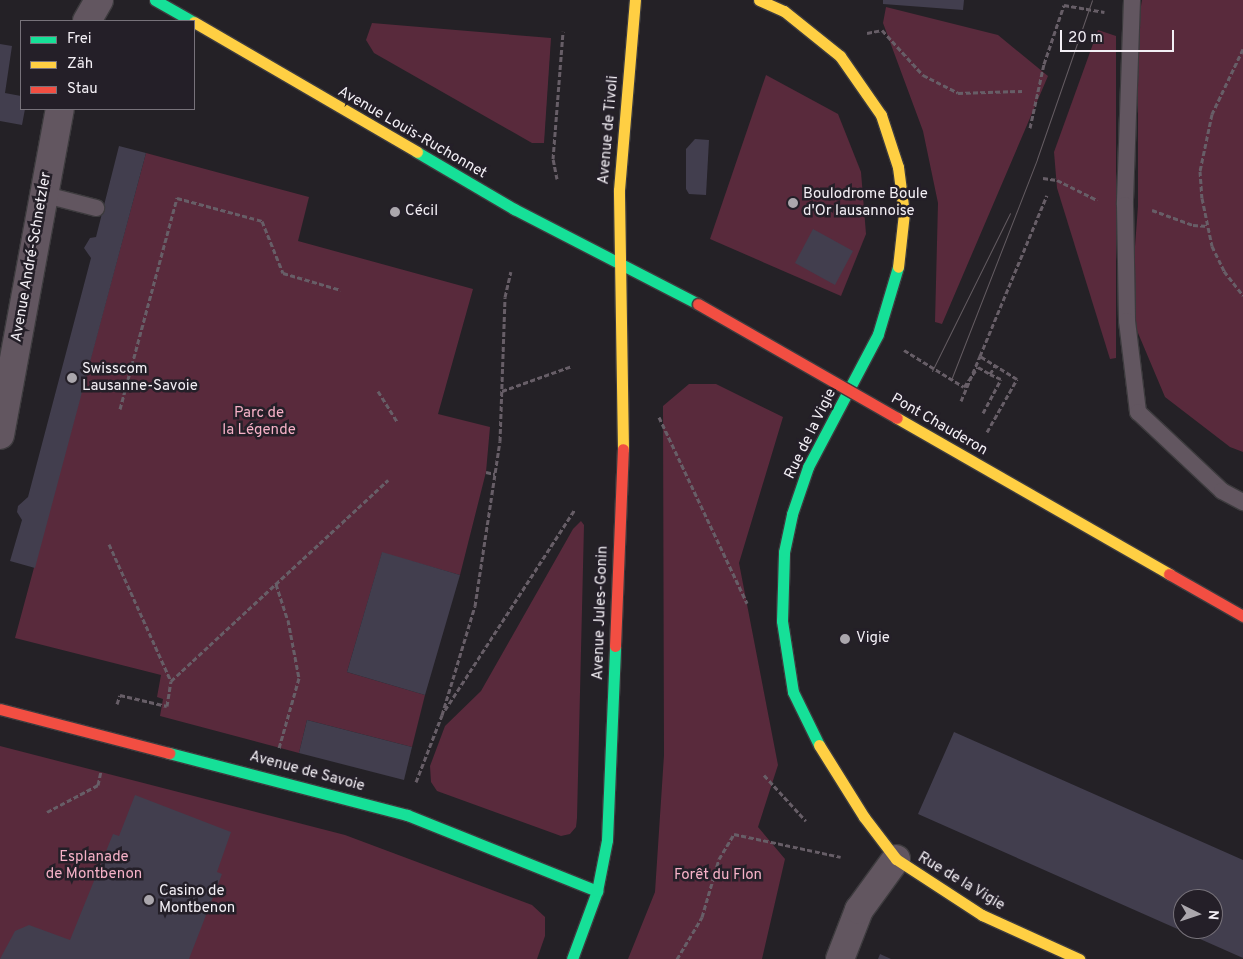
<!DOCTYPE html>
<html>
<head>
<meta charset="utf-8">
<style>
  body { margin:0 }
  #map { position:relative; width:1243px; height:959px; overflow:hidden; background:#242126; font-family:Overpass,sans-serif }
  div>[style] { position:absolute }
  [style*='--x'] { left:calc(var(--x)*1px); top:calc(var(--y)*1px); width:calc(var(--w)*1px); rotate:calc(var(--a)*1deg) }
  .green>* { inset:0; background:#592a3c }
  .building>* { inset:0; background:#423e4e }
  .path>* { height:3px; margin-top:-1.5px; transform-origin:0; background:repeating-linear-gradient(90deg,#675e67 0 5px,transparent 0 7.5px) }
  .roads { filter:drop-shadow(1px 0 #3d3b3e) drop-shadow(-1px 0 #3d3b3e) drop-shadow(0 1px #3d3b3e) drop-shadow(0 -1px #3d3b3e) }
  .lane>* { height:16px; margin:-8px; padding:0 8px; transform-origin:8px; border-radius:8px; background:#625660 }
  .street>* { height:28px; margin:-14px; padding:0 14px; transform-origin:14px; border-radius:14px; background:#625660 }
  .fast>* { height:11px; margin:-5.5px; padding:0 5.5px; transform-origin:5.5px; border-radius:5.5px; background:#16e098 }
  .slow>* { height:11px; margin:-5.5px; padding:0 5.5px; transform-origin:5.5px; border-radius:5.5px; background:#ffcf43 }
  .jam>* { height:11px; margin:-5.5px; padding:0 5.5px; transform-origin:5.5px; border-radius:5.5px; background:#f24e42 }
  .tram>* { height:1px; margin:-0.5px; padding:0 0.5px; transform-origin:0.5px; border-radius:0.5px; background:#645c62 }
  .path-bridge>* { height:3px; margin-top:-1.5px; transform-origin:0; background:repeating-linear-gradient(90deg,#675e67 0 5px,transparent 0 7.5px) }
  .bridges { filter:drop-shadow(1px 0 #3d3b3e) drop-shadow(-1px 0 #3d3b3e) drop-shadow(0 1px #3d3b3e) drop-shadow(0 -1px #3d3b3e) }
  .slow-bridge>* { height:11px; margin:-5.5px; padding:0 5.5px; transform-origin:5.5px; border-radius:5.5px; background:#ffcf43 }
  .jam-bridge>* { height:11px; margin:-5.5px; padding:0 5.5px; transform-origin:5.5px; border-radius:5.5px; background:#f24e42 }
  .dots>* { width:14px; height:14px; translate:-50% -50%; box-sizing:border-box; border:2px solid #241f28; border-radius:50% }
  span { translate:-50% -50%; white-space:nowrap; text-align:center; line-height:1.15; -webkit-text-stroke:5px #241f28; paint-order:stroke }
  .street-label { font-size:15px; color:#f3eff5 }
  .poi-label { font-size:15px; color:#f3eff5 }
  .left { translate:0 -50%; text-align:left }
  .park-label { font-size:15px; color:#f6b1c7 }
  .legend { position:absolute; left:20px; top:20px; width:175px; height:90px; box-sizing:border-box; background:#241f28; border:1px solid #77727a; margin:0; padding:6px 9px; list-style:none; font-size:15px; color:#f3eff5 }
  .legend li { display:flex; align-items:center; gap:10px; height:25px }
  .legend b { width:25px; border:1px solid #77727a }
  .north { position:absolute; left:1173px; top:889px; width:50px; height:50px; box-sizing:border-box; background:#241f28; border:1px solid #77727a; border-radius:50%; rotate:94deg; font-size:14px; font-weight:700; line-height:20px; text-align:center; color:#f3eff5 }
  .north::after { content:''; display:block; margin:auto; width:18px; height:22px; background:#aba7ad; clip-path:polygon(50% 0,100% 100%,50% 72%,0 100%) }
  .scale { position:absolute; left:1060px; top:30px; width:114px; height:22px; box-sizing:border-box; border:2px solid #f3eff5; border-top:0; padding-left:6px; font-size:15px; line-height:18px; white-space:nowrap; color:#f3eff5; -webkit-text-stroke:4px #241f28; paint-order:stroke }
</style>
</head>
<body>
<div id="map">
  <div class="green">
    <i style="clip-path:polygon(1142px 0,1243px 0,1243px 452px,1230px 447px,1165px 397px,1130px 314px,1138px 206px,1138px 24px)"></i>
    <i style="clip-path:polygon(886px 7px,998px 35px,1048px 76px,942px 324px,935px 322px,938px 203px,923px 131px,883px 23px)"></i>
    <i style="clip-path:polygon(372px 23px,551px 38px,544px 143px,532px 143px,374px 53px,366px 40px)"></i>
    <i style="clip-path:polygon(1098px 30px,1116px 36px,1116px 358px,1110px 359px,1057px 188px,1054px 152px)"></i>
    <i style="clip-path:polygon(766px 75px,838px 114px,861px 172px,866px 234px,841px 296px,710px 239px)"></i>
    <i style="clip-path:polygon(146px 153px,309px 197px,298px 241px,473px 289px,438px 414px,490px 427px,486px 472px,460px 575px,382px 553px,347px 672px,425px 695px,412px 747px,307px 720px,299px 753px,160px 716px,163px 699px,157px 697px,161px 675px,15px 638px)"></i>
    <i style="clip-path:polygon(689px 384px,716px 384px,783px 417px,739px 563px,778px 765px,758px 827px,785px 859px,762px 959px,628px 959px,655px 892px,664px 755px,663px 406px)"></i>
    <i style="clip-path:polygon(581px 521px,584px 525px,577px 818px,576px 827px,570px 834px,561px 836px,437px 791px,431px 782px,430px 766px,445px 726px,481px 691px,573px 529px)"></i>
    <i style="clip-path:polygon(0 746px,345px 835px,532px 905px,545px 917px,545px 936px,537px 959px,0 959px)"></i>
  </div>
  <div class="building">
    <i style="clip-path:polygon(883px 0,964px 0,963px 10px,883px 4px)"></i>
    <i style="clip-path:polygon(0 44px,12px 46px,5px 93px,21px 96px,21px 109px,25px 109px,22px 125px,0 121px)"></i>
    <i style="clip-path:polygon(695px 139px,709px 140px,706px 195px,689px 194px,686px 189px,686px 149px)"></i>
    <i style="clip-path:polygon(119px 146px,146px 153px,35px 568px,10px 561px,22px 520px,17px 512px,18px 506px,28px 497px,91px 258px,84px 248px,90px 238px,96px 237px)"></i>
    <i style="clip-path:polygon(813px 229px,853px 251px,835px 285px,795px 263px)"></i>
    <i style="clip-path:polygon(382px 552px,460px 575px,425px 695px,347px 672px)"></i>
    <i style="clip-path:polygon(307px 720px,412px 747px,404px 780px,299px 753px)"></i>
    <i style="clip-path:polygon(evenodd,954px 732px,1243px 860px,1243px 958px,918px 814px,954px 732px,1183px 899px,1213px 899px,1213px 929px,1183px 929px,1183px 899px)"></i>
    <i style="clip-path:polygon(135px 795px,231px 832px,217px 872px,222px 874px,189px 959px,0 959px,15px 931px,29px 925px,70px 940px,113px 834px,119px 836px)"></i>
    <i style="clip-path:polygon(880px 954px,891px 959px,878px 959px)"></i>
  </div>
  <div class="path">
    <i style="--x:867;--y:33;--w:15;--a:-11"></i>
    <i style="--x:882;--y:30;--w:61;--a:47.7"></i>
    <i style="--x:923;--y:75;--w:39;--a:27"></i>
    <i style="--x:958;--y:93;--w:64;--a:-1.8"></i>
    <i style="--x:1243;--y:49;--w:72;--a:115.5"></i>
    <i style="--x:1212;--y:114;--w:58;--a:101.9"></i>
    <i style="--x:1200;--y:171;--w:27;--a:86"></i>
    <i style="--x:1202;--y:198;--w:49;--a:78.2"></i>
    <i style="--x:1212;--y:246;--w:28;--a:64"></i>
    <i style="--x:1224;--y:271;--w:31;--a:52"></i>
    <i style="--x:1030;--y:128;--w:66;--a:-77.7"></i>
    <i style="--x:1044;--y:64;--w:62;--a:-71.3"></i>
    <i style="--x:1064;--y:5;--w:41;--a:9.9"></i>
    <i style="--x:1043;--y:178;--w:14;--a:8"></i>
    <i style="--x:1057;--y:180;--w:45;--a:26.6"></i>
    <i style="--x:557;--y:179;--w:20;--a:-101"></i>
    <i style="--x:553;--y:159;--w:128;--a:-85.5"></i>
    <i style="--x:1152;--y:210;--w:44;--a:20.1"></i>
    <i style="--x:1193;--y:225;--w:15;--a:4"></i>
    <i style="--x:378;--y:391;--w:36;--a:58"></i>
    <i style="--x:502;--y:391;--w:74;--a:-19.7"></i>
    <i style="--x:961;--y:401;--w:49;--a:-67.1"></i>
    <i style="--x:120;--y:409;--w:219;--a:-74.9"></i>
    <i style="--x:177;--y:198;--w:88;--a:15.1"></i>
    <i style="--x:262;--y:221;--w:56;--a:68"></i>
    <i style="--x:283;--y:273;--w:60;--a:16.3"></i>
    <i style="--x:983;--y:413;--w:38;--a:-62"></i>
    <i style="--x:1001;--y:379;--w:12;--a:-156"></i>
    <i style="--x:659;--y:417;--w:206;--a:64.7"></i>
    <i style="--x:987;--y:432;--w:61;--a:-60.5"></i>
    <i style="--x:1017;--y:379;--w:44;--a:-148.1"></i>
    <i style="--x:980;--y:356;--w:174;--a:-67.4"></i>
    <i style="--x:486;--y:472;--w:9;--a:13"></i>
    <i style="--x:109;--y:544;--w:150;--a:65.7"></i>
    <i style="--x:276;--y:584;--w:38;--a:72"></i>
    <i style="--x:288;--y:620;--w:59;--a:79.3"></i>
    <i style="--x:299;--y:678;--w:73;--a:105.9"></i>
    <i style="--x:117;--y:704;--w:9;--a:-72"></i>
    <i style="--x:120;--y:695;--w:48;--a:13.2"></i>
    <i style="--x:167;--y:706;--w:25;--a:-81"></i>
    <i style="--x:171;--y:681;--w:296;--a:-42.8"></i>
    <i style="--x:445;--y:710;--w:239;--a:-57.1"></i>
    <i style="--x:764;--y:775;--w:62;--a:47.6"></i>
    <i style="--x:416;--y:782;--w:72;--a:-68.8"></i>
    <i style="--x:442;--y:715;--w:114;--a:-73.2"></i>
    <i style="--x:475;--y:606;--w:167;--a:-81.4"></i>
    <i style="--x:500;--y:441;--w:144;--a:-88"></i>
    <i style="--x:505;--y:297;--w:26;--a:-77"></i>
    <i style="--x:47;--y:812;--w:58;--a:-27.9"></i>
    <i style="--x:98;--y:785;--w:14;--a:-78"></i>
    <i style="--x:677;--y:959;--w:49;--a:-59.2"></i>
    <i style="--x:702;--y:917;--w:60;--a:-73.7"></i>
    <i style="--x:719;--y:859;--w:29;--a:-59"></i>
    <i style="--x:734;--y:834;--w:109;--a:12.1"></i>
  </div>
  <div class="roads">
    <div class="lane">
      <i style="--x:1132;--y:0;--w:205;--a:92"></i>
      <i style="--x:1125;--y:205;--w:116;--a:89"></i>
      <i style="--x:1127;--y:321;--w:92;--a:83.1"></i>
      <i style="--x:1138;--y:412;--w:115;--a:43.2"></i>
      <i style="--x:1222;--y:491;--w:24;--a:28"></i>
      <i style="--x:42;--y:194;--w:56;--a:14.5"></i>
    </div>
    <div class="street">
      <i style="--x:87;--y:21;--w:24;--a:-60"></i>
      <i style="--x:0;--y:435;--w:331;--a:-79.6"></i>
      <i style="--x:840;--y:959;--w:53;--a:-68.8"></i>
      <i style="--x:859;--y:910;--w:63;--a:-54"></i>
    </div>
    <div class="fast">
      <i style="--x:155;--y:0;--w:43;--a:29.6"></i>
      <i style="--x:417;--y:152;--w:113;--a:30.4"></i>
      <i style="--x:514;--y:209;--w:207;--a:27.3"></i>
      <i style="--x:819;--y:745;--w:59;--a:-116.1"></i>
      <i style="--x:793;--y:692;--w:72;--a:-98.8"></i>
      <i style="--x:782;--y:621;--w:69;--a:-88.3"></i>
      <i style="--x:784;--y:552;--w:39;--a:-78"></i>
      <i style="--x:792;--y:514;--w:50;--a:-71.2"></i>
      <i style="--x:808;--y:467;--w:150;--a:-62.2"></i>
      <i style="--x:878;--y:334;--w:70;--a:-73.4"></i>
      <i style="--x:169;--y:753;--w:246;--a:14.6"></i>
      <i style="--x:407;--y:815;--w:205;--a:21.8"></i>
      <i style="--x:572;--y:959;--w:72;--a:-69.8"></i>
      <i style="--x:597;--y:891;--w:52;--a:-78.9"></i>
      <i style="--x:607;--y:840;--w:194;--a:-87.6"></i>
    </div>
    <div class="slow">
      <i style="--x:759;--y:0;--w:27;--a:24"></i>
      <i style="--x:784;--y:11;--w:72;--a:38.8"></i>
      <i style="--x:840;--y:56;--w:72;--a:55.2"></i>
      <i style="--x:881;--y:115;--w:55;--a:71.9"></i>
      <i style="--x:898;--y:167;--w:46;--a:82.6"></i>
      <i style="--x:904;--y:213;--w:54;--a:96.3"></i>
      <i style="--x:194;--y:22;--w:258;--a:30.2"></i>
      <i style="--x:623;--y:449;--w:259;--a:-90.9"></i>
      <i style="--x:619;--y:190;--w:191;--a:-85.2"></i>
      <i style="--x:819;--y:745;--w:85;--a:58"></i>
      <i style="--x:864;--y:817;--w:53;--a:52.7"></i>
      <i style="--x:896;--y:859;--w:103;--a:33.1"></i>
      <i style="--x:982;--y:915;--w:107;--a:24.4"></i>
    </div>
    <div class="jam">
      <i style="--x:615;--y:646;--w:197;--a:-87.7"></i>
      <i style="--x:0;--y:709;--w:175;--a:14.6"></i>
    </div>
  </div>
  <div class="tram">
    <i style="--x:932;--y:371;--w:176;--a:-63.7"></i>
    <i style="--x:951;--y:380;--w:237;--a:-68.7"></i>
    <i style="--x:1037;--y:159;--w:168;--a:-70.9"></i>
  </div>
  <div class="path-bridge">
    <i style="--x:904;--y:350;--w:70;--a:31.7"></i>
    <i style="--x:964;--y:387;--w:24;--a:-55"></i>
    <i style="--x:978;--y:367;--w:14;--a:30"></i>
    <i style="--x:990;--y:374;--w:9;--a:-58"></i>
  </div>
  <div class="bridges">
    <div class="slow-bridge">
      <i style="--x:897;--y:418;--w:314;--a:29.8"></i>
    </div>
    <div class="jam-bridge">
      <i style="--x:698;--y:304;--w:229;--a:29.8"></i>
      <i style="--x:1169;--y:574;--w:85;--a:29.6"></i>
    </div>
  </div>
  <div class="dots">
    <i style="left:793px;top:203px;background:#aba7ad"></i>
    <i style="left:395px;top:212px;background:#aba7ad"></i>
    <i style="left:72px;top:378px;background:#aba7ad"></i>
    <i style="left:845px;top:639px;background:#aba7ad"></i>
    <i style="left:149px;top:900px;background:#aba7ad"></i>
  </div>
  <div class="street-label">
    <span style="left:609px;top:130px;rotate:-85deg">Avenue de Tivoli</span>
    <span style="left:412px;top:133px;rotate:30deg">Avenue Louis-Ruchonnet</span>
    <span style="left:32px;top:257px;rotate:-80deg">Avenue André-Schnetzler</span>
    <span style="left:939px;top:425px;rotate:30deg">Pont Chauderon</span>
    <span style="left:811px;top:434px;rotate:-64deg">Rue de la Vigie</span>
    <span style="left:601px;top:613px;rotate:-88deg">Avenue Jules-Gonin</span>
    <span style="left:307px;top:772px;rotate:15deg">Avenue de Savoie</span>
    <span style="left:961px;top:882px;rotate:31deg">Rue de la Vigie</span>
  </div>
  <div class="poi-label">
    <span class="left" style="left:803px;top:203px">Boulodrome Boule<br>d'Or lausannoise</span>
    <span class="left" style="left:405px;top:212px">Cécil</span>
    <span class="left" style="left:82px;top:378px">Swisscom<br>Lausanne-Savoie</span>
    <span class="left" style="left:856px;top:639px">Vigie</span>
    <span class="left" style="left:159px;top:900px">Casino de<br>Montbenon</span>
  </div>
  <div class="park-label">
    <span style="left:259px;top:422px">Parc de<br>la Légende</span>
    <span style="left:94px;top:866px">Esplanade<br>de Montbenon</span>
    <span style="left:718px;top:876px">Forêt du Flon</span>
  </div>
  <ul class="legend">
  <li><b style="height:6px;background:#16e098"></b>Frei</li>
  <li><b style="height:6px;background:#ffcf43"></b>Zäh</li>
  <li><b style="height:6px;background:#f24e42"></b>Stau</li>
  </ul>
  <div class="north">N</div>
  <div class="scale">20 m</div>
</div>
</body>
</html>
